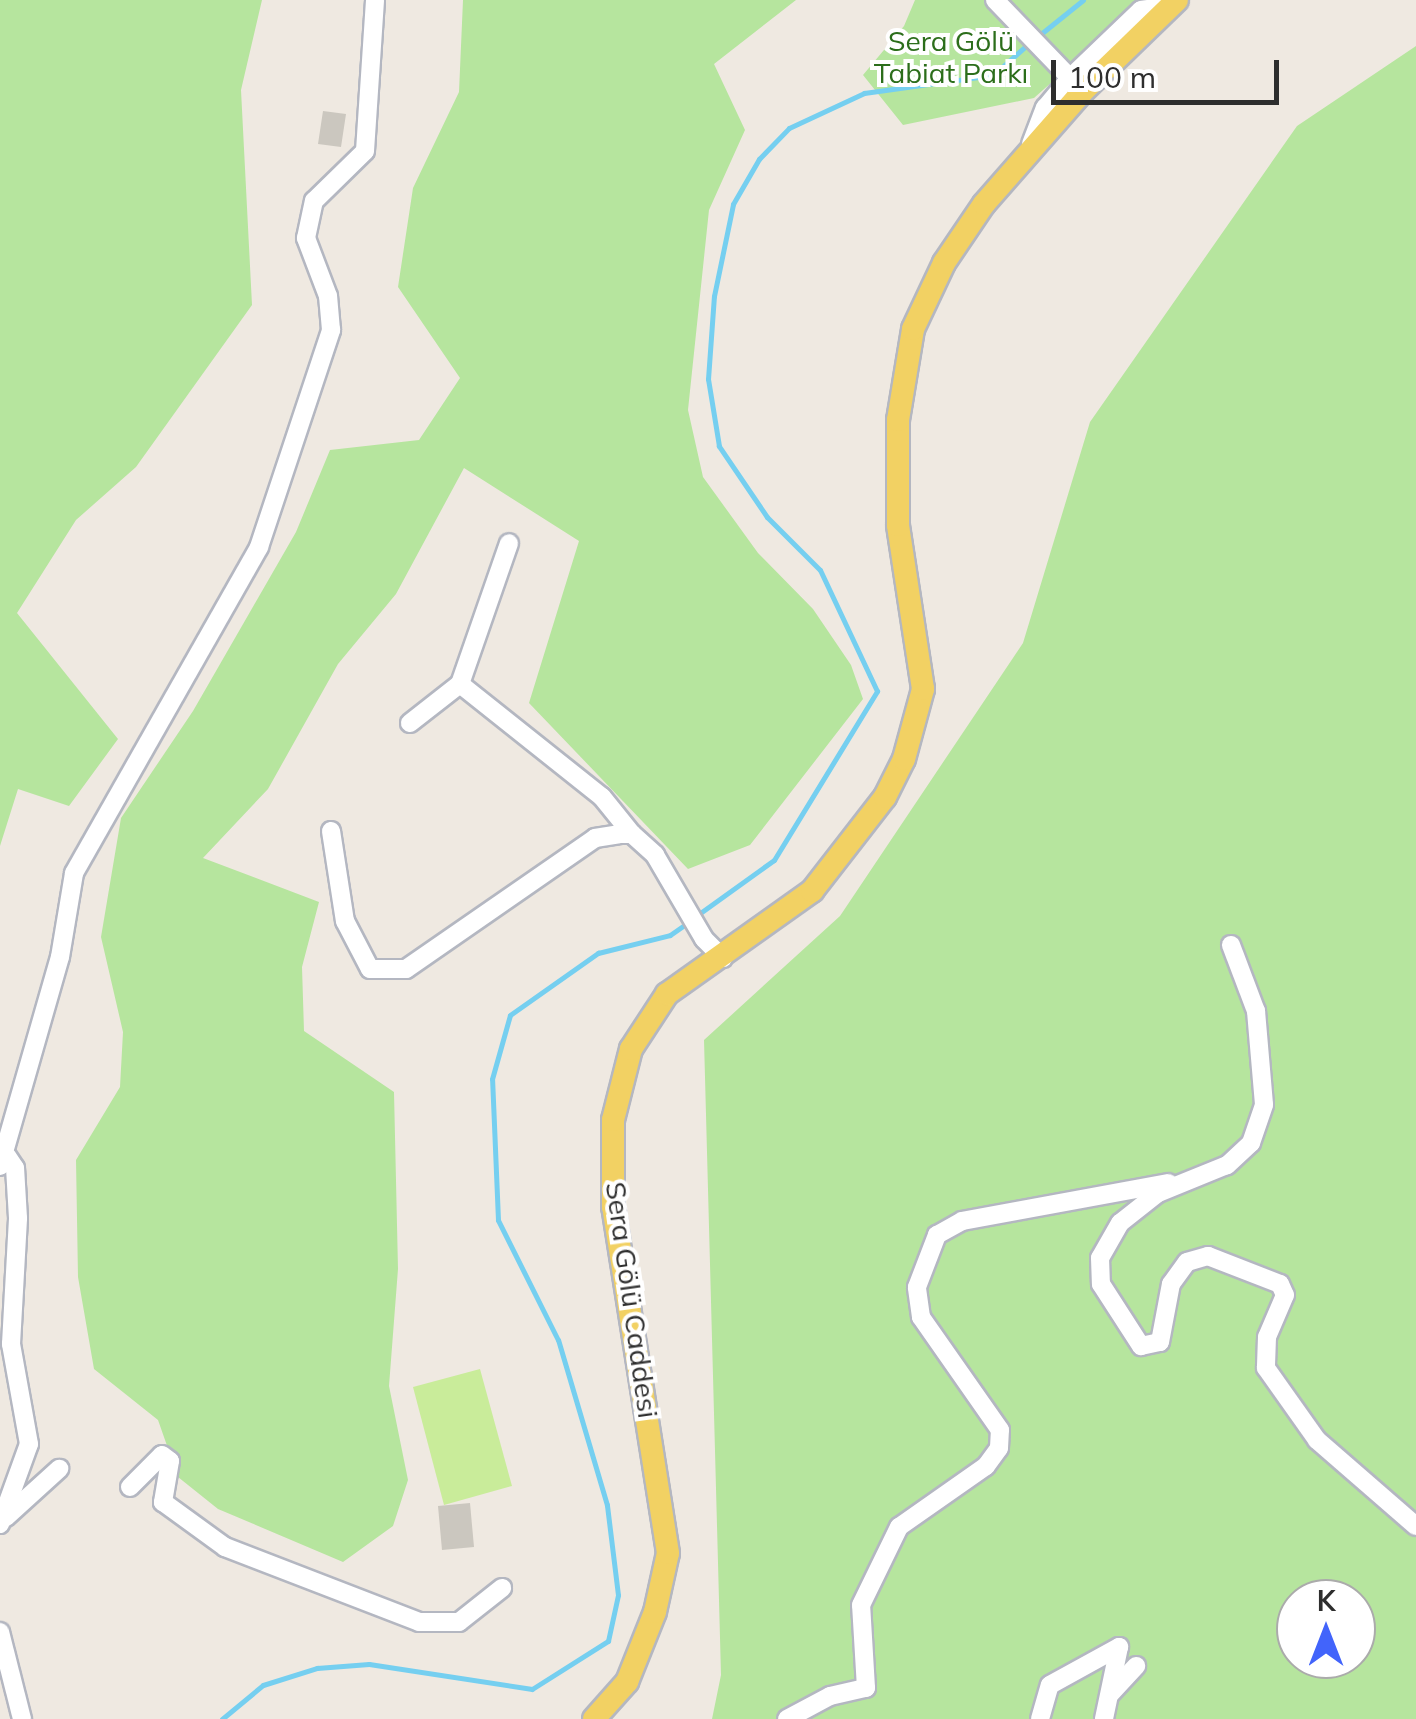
<!DOCTYPE html>
<html>
<head>
<meta charset="utf-8">
<style>
  body { margin:0 }
  #map { position:relative; width:1416px; height:1719px; overflow:hidden; background:#efe9e1; font-family:Mulish,sans-serif }
  div>[style] { position:absolute }
  [style*='--x'] { left:calc(var(--x)*1px); top:calc(var(--y)*1px); width:calc(var(--w)*1px); rotate:calc(var(--a)*1deg) }
  .green>* { inset:0; background:#b6e59e }
  .pitch>* { inset:0; background:#c9ec9a }
  .stream>* { height:5px; margin:-2.5px; padding:0 2.5px; transform-origin:2.5px; border-radius:2.5px; background:#75cff0 }
  .building>* { inset:0; background:#cbc7bf }
  .roads { filter:drop-shadow(2px 0 #b4b7c1) drop-shadow(-2px 0 #b4b7c1) drop-shadow(0 2px #b4b7c1) drop-shadow(0 -2px #b4b7c1) }
  .minor>* { height:18px; margin:-9px; padding:0 9px; transform-origin:9px; border-radius:9px; background:#fff }
  .major>* { height:22px; margin:-11px; padding:0 11px; transform-origin:11px; border-radius:11px; background:#f2d163 }
  span { translate:-50% -50%; white-space:nowrap; text-align:center; line-height:1.15; -webkit-text-stroke:8px #fff; paint-order:stroke }
  .park-label { font-size:28px; color:#2c6e1b }
  .street-label { font-size:28px; color:#2e2e2e }
  .north { position:absolute; left:1276px; top:1579px; width:100px; height:100px; box-sizing:border-box; background:#fff; border:2px solid #ababab; border-radius:50%; rotate:0deg; font-size:28px; font-weight:700; line-height:40px; text-align:center; color:#2e2e2e }
  .north::after { content:''; display:block; margin:auto; width:35px; height:45px; background:#4264fb; clip-path:polygon(50% 0,100% 100%,50% 72%,0 100%) }
  .scale { position:absolute; left:1051px; top:60px; width:228px; height:45px; box-sizing:border-box; border:5px solid #2e2e2e; border-top:0; padding-left:12px; font-size:30px; line-height:35px; white-space:nowrap; color:#2e2e2e; -webkit-text-stroke:8px #fff; paint-order:stroke }
</style>
</head>
<body>
<div id="map">
  <div class="green">
    <i style="clip-path:polygon(0 0,262px 0,241px 90px,252px 305px,136px 467px,76px 520px,17px 613px,118px 739px,69px 806px,18px 789px,0 846px)"></i>
    <i style="clip-path:polygon(463px 0,796px 0,714px 64px,745px 130px,709px 210px,688px 410px,703px 477px,758px 553px,813px 609px,851px 665px,863px 699px,750px 845px,688px 869px,529px 703px,579px 541px,464px 468px,396px 594px,338px 664px,268px 789px,203px 858px,319px 902px,302px 967px,304px 1031px,394px 1092px,398px 1269px,389px 1386px,408px 1480px,393px 1526px,343px 1562px,218px 1509px,178px 1477px,158px 1420px,94px 1369px,78px 1277px,76px 1160px,120px 1087px,123px 1032px,101px 937px,121px 818px,193px 711px,296px 532px,330px 450px,419px 440px,460px 378px,398px 287px,413px 188px,459px 92px)"></i>
    <i style="clip-path:polygon(915px 0,1144px 0,1034px 98px,903px 125px,863px 75px,904px 26px)"></i>
    <i style="clip-path:polygon(evenodd,1416px 46px,1416px 1719px,712px 1719px,721px 1675px,704px 1040px,840px 916px,1023px 643px,1090px 422px,1297px 126px,1416px 46px,1296px 1599px,1356px 1599px,1356px 1659px,1296px 1659px,1296px 1599px)"></i>
  </div>
  <div class="pitch">
    <i style="clip-path:polygon(480px 1369px,512px 1486px,444px 1505px,413px 1387px)"></i>
  </div>
  <div class="stream">
    <i style="--x:1037;--y:37;--w:59;--a:-38.8"></i>
    <i style="--x:696;--y:916;--w:96;--a:-35.7"></i>
    <i style="--x:774;--y:860;--w:198;--a:-58.6"></i>
    <i style="--x:877;--y:691;--w:134;--a:-115.2"></i>
    <i style="--x:820;--y:570;--w:75;--a:-135"></i>
    <i style="--x:767;--y:517;--w:86;--a:-124.1"></i>
    <i style="--x:719;--y:446;--w:68;--a:-99.3"></i>
    <i style="--x:708;--y:379;--w:83;--a:-85.9"></i>
    <i style="--x:714;--y:296;--w:94;--a:-78.3"></i>
    <i style="--x:733;--y:204;--w:52;--a:-60"></i>
    <i style="--x:759;--y:159;--w:43;--a:-45.9"></i>
    <i style="--x:789;--y:128;--w:83;--a:-25"></i>
    <i style="--x:864;--y:93;--w:130;--a:-7.9"></i>
    <i style="--x:993;--y:75;--w:47;--a:-41.5"></i>
    <i style="--x:222;--y:1719;--w:53;--a:-39.7"></i>
    <i style="--x:263;--y:1685;--w:57;--a:-17.5"></i>
    <i style="--x:317;--y:1668;--w:52;--a:-4.4"></i>
    <i style="--x:369;--y:1664;--w:165;--a:8.7"></i>
    <i style="--x:532;--y:1689;--w:90;--a:-32.3"></i>
    <i style="--x:608;--y:1641;--w:47;--a:-77.7"></i>
    <i style="--x:618;--y:1595;--w:91;--a:-97"></i>
    <i style="--x:607;--y:1505;--w:172;--a:-106.5"></i>
    <i style="--x:558;--y:1340;--w:134;--a:-116.6"></i>
    <i style="--x:498;--y:1220;--w:141;--a:-92.4"></i>
    <i style="--x:492;--y:1079;--w:66;--a:-74.3"></i>
    <i style="--x:510;--y:1015;--w:108;--a:-35.2"></i>
    <i style="--x:598;--y:953;--w:74;--a:-14"></i>
    <i style="--x:670;--y:935;--w:21;--a:-35"></i>
  </div>
  <div class="building">
    <i style="clip-path:polygon(323px 111px,346px 114px,341px 147px,318px 144px)"></i>
    <i style="clip-path:polygon(470px 1503px,474px 1547px,442px 1550px,438px 1506px)"></i>
  </div>
  <div class="roads">
    <div class="minor">
      <i style="--x:995;--y:0;--w:108;--a:46.1"></i>
      <i style="--x:1031;--y:144;--w:39;--a:-69"></i>
      <i style="--x:1045;--y:108;--w:39;--a:-50"></i>
      <i style="--x:1070;--y:78;--w:98;--a:-43.8"></i>
      <i style="--x:1141;--y:10;--w:29;--a:-8"></i>
      <i style="--x:460;--y:684;--w:181;--a:38.5"></i>
      <i style="--x:602;--y:797;--w:48;--a:51"></i>
      <i style="--x:410;--y:723;--w:63;--a:-38"></i>
      <i style="--x:460;--y:684;--w:149;--a:-70.8"></i>
      <i style="--x:331;--y:831;--w:91;--a:81.2"></i>
      <i style="--x:345;--y:921;--w:54;--a:62.5"></i>
      <i style="--x:370;--y:969;--w:36;--a:0"></i>
      <i style="--x:406;--y:969;--w:230;--a:-34.7"></i>
      <i style="--x:595;--y:838;--w:24;--a:-9"></i>
      <i style="--x:619;--y:834;--w:13;--a:0"></i>
      <i style="--x:632;--y:834;--w:31;--a:42"></i>
      <i style="--x:655;--y:855;--w:97;--a:59.7"></i>
      <i style="--x:704;--y:939;--w:27;--a:45"></i>
      <i style="--x:1231;--y:945;--w:71;--a:69.3"></i>
      <i style="--x:1256;--y:1011;--w:94;--a:85.1"></i>
      <i style="--x:1264;--y:1105;--w:40;--a:108.9"></i>
      <i style="--x:1251;--y:1143;--w:33;--a:137"></i>
      <i style="--x:1227;--y:1165;--w:74;--a:157.9"></i>
      <i style="--x:1158;--y:1193;--w:48;--a:141.7"></i>
      <i style="--x:1120;--y:1223;--w:40;--a:119.7"></i>
      <i style="--x:1100;--y:1258;--w:26;--a:88"></i>
      <i style="--x:1101;--y:1284;--w:74;--a:57.2"></i>
      <i style="--x:1141;--y:1346;--w:19;--a:-12"></i>
      <i style="--x:1160;--y:1342;--w:59;--a:-79.3"></i>
      <i style="--x:1171;--y:1284;--w:27;--a:-54"></i>
      <i style="--x:1187;--y:1262;--w:22;--a:-16"></i>
      <i style="--x:1208;--y:1256;--w:77;--a:21.3"></i>
      <i style="--x:1280;--y:1284;--w:12;--a:66"></i>
      <i style="--x:1285;--y:1295;--w:46;--a:113.2"></i>
      <i style="--x:1267;--y:1337;--w:31;--a:92"></i>
      <i style="--x:1266;--y:1368;--w:88;--a:54.7"></i>
      <i style="--x:1317;--y:1440;--w:131;--a:41"></i>
      <i style="--x:0;--y:1166;--w:217;--a:-74"></i>
      <i style="--x:60;--y:957;--w:85;--a:-80.5"></i>
      <i style="--x:74;--y:873;--w:375;--a:-60.4"></i>
      <i style="--x:259;--y:547;--w:229;--a:-71.6"></i>
      <i style="--x:331;--y:330;--w:34;--a:-95"></i>
      <i style="--x:328;--y:296;--w:62;--a:-110.8"></i>
      <i style="--x:306;--y:238;--w:38;--a:-78"></i>
      <i style="--x:314;--y:201;--w:71;--a:-44.4"></i>
      <i style="--x:365;--y:151;--w:151;--a:-86.2"></i>
      <i style="--x:130;--y:1487;--w:45;--a:-45"></i>
      <i style="--x:162;--y:1455;--w:10;--a:37"></i>
      <i style="--x:170;--y:1461;--w:42;--a:99.7"></i>
      <i style="--x:163;--y:1502;--w:77;--a:36"></i>
      <i style="--x:225;--y:1547;--w:208;--a:21.1"></i>
      <i style="--x:419;--y:1622;--w:40;--a:0"></i>
      <i style="--x:459;--y:1622;--w:55;--a:-38.3"></i>
      <i style="--x:6;--y:1517;--w:72;--a:-42.2"></i>
      <i style="--x:0;--y:1524;--w:85;--a:-70.1"></i>
      <i style="--x:29;--y:1444;--w:102;--a:-100.2"></i>
      <i style="--x:11;--y:1344;--w:126;--a:-86.8"></i>
      <i style="--x:18;--y:1218;--w:50;--a:-93.4"></i>
      <i style="--x:15;--y:1168;--w:14;--a:-124"></i>
      <i style="--x:0;--y:1632;--w:90;--a:75.8"></i>
      <i style="--x:1111;--y:1693;--w:37;--a:-47"></i>
      <i style="--x:787;--y:1719;--w:49;--a:-28.1"></i>
      <i style="--x:830;--y:1696;--w:37;--a:-13"></i>
      <i style="--x:866;--y:1688;--w:83;--a:-93.4"></i>
      <i style="--x:861;--y:1605;--w:87;--a:-64"></i>
      <i style="--x:899;--y:1527;--w:106;--a:-35"></i>
      <i style="--x:986;--y:1466;--w:22;--a:-54"></i>
      <i style="--x:999;--y:1448;--w:18;--a:-87"></i>
      <i style="--x:1000;--y:1430;--w:138;--a:-125"></i>
      <i style="--x:921;--y:1317;--w:30;--a:-98"></i>
      <i style="--x:917;--y:1287;--w:56;--a:-69"></i>
      <i style="--x:937;--y:1235;--w:29;--a:-29"></i>
      <i style="--x:962;--y:1221;--w:210;--a:-10.4"></i>
      <i style="--x:1040;--y:1719;--w:35;--a:-74"></i>
      <i style="--x:1050;--y:1685;--w:79;--a:-28.8"></i>
      <i style="--x:1119;--y:1647;--w:74;--a:101.8"></i>
    </div>
    <div class="major">
      <i style="--x:594;--y:1719;--w:50;--a:-48.3"></i>
      <i style="--x:627;--y:1682;--w:75;--a:-68.2"></i>
      <i style="--x:655;--y:1612;--w:60;--a:-77.6"></i>
      <i style="--x:668;--y:1553;--w:350;--a:-99"></i>
      <i style="--x:613;--y:1207;--w:87;--a:-90"></i>
      <i style="--x:613;--y:1120;--w:73;--a:-75.8"></i>
      <i style="--x:631;--y:1049;--w:66;--a:-56.8"></i>
      <i style="--x:667;--y:994;--w:178;--a:-35.4"></i>
      <i style="--x:812;--y:891;--w:119;--a:-52.2"></i>
      <i style="--x:885;--y:797;--w:42;--a:-63.4"></i>
      <i style="--x:904;--y:759;--w:73;--a:-74.8"></i>
      <i style="--x:923;--y:689;--w:166;--a:-98.7"></i>
      <i style="--x:898;--y:525;--w:105;--a:-90"></i>
      <i style="--x:898;--y:420;--w:92;--a:-80.6"></i>
      <i style="--x:913;--y:329;--w:73;--a:-64.8"></i>
      <i style="--x:944;--y:263;--w:71;--a:-55.9"></i>
      <i style="--x:984;--y:204;--w:149;--a:-48.8"></i>
      <i style="--x:1082;--y:92;--w:132;--a:-44.1"></i>
    </div>
  </div>
  <div class="park-label">
    <span style="left:951px;top:57px">Sera Gölü<br>Tabiat Parkı</span>
  </div>
  <div class="street-label">
    <span style="left:632px;top:1300px;rotate:82deg">Sera Gölü Caddesi</span>
  </div>
  <div class="north">K</div>
  <div class="scale">100 m</div>
</div>
</body>
</html>
